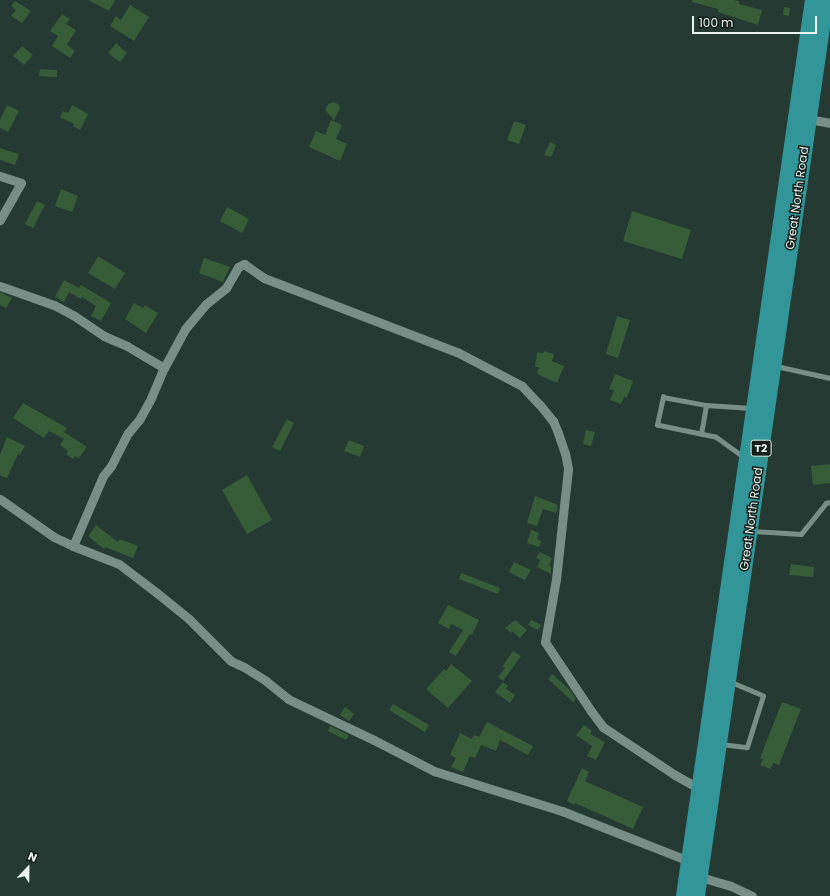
<!DOCTYPE html>
<html>
<head>
<meta charset="utf-8">
<style>
  body { margin:0 }
  #map { position:relative; width:830px; height:896px; overflow:hidden; background:#253a33; font-family:Poppins,sans-serif }
  div>[style] { position:absolute }
  [style*='--x'] { left:calc(var(--x)*1px); top:calc(var(--y)*1px); width:calc(var(--w)*1px); rotate:calc(var(--a)*1deg) }
  .building>* { inset:0; background:#365c38 }
  .lane>* { height:4.5px; margin:-2.25px; padding:0 2.25px; transform-origin:2.25px; border-radius:2.25px; background:#778f86 }
  .street>* { height:9px; margin:-4.5px; padding:0 4.5px; transform-origin:4.5px; border-radius:4.5px; background:#778f86 }
  .highway>* { height:16px; margin:-8px; padding:0 8px; transform-origin:8px; border-radius:8px; background:#329698 }
  span { translate:-50% -50%; white-space:nowrap; text-align:center; line-height:1.15; -webkit-text-stroke:3px #161f1c; paint-order:stroke }
  .shield-label span { padding:1px 3px; background:#161f1c; border:1px solid; border-radius:3px; -webkit-text-stroke-width:0 }
  .shield-label { font-size:11px; color:#e6f3ee; font-weight:700 }
  .street-label { font-size:12px; color:#e6f3ee }
  .north { position:absolute; left:8px; top:848px; width:40px; height:40px; -webkit-text-stroke:3px #161f1c; paint-order:stroke; rotate:22deg; font-size:11px; font-weight:700; line-height:16px; text-align:center; color:#e6f3ee }
  .north::after { content:''; display:block; margin:auto; width:14px; height:18px; background:#e6f3ee; clip-path:polygon(50% 0,100% 100%,50% 72%,0 100%) }
  .scale { position:absolute; left:692px; top:16px; width:125px; height:18px; box-sizing:border-box; border:2px solid #e6f3ee; border-top:0; padding-left:5px; font-size:12px; line-height:14px; white-space:nowrap; color:#e6f3ee; -webkit-text-stroke:3px #161f1c; paint-order:stroke }
</style>
</head>
<body>
<div id="map">
  <div class="building">
    <i style="clip-path:polygon(88px 0,115px 0,109px 11px)"></i>
    <i style="clip-path:polygon(692px 0,734px 0,739px 1px,739px 4px,762px 10px,758px 25px,718px 12px,718px 9px,692px 2px)"></i>
    <i style="clip-path:polygon(15px 1px,31px 11px,22px 23px,11px 16px,16px 10px,11px 6px)"></i>
    <i style="clip-path:polygon(130px 5px,149px 17px,134px 41px,110px 26px,116px 16px,121px 20px)"></i>
    <i style="clip-path:polygon(784px 7px,790px 8px,789px 16px,783px 15px)"></i>
    <i style="clip-path:polygon(62px 14px,70px 19px,66px 24px,76px 30px,67px 45px,75px 51px,70px 58px,52px 46px,58px 36px,50px 31px)"></i>
    <i style="clip-path:polygon(116px 43px,127px 53px,120px 62px,108px 53px)"></i>
    <i style="clip-path:polygon(22px 46px,33px 55px,24px 65px,13px 56px)"></i>
    <i style="clip-path:polygon(40px 69px,57px 70px,57px 77px,39px 76px)"></i>
    <i style="clip-path:polygon(333px 102px,338px 104px,340px 108px,334px 120px,325px 110px,328px 104px)"></i>
    <i style="clip-path:polygon(7px 105px,19px 111px,8px 132px,0 128px,0 120px)"></i>
    <i style="clip-path:polygon(72px 105px,88px 114px,80px 130px,73px 126px,74px 124px,60px 117px,63px 111px,68px 113px)"></i>
    <i style="clip-path:polygon(331px 120px,342px 125px,336px 139px,347px 144px,340px 161px,309px 147px,316px 131px,325px 135px)"></i>
    <i style="clip-path:polygon(514px 121px,526px 125px,519px 144px,507px 140px)"></i>
    <i style="clip-path:polygon(550px 142px,556px 145px,551px 157px,544px 155px)"></i>
    <i style="clip-path:polygon(0 148px,19px 154px,15px 165px,0 160px)"></i>
    <i style="clip-path:polygon(61px 189px,78px 196px,72px 212px,55px 206px)"></i>
    <i style="clip-path:polygon(37px 201px,45px 205px,33px 228px,25px 224px)"></i>
    <i style="clip-path:polygon(227px 207px,249px 219px,242px 233px,220px 221px)"></i>
    <i style="clip-path:polygon(632px 211px,691px 230px,682px 259px,623px 241px)"></i>
    <i style="clip-path:polygon(98px 256px,125px 273px,115px 289px,88px 273px)"></i>
    <i style="clip-path:polygon(204px 258px,230px 267px,223px 282px,199px 273px)"></i>
    <i style="clip-path:polygon(64px 280px,79px 288px,81px 285px,111px 303px,101px 321px,91px 316px,96px 306px,82px 297px,81px 299px,69px 292px,64px 302px,55px 297px)"></i>
    <i style="clip-path:polygon(0 292px,12px 298px,6px 308px,0 305px)"></i>
    <i style="clip-path:polygon(134px 303px,143px 308px,145px 305px,158px 313px,146px 333px,125px 319px)"></i>
    <i style="clip-path:polygon(617px 316px,630px 320px,618px 358px,606px 354px)"></i>
    <i style="clip-path:polygon(544px 351px,554px 354px,552px 361px,564px 366px,557px 383px,537px 374px,539px 367px,535px 367px,537px 352px,543px 353px)"></i>
    <i style="clip-path:polygon(615px 374px,633px 381px,627px 398px,624px 397px,621px 404px,610px 400px,614px 391px,609px 389px)"></i>
    <i style="clip-path:polygon(23px 403px,67px 428px,64px 432px,87px 447px,79px 458px,75px 456px,73px 459px,66px 454px,68px 451px,60px 445px,64px 439px,49px 431px,44px 438px,13px 418px)"></i>
    <i style="clip-path:polygon(287px 419px,294px 423px,280px 451px,272px 447px)"></i>
    <i style="clip-path:polygon(586px 430px,595px 432px,591px 446px,583px 444px)"></i>
    <i style="clip-path:polygon(7px 437px,25px 446px,20px 455px,18px 454px,7px 478px,0 475px,0 455px)"></i>
    <i style="clip-path:polygon(349px 440px,364px 446px,360px 457px,344px 451px)"></i>
    <i style="clip-path:polygon(830px 464px,830px 483px,813px 485px,811px 466px)"></i>
    <i style="clip-path:polygon(247px 475px,272px 520px,247px 534px,222px 490px)"></i>
    <i style="clip-path:polygon(535px 496px,558px 505px,556px 513px,543px 509px,537px 526px,527px 523px)"></i>
    <i style="clip-path:polygon(96px 525px,118px 542px,120px 539px,138px 546px,133px 558px,105px 547px,104px 549px,88px 536px)"></i>
    <i style="clip-path:polygon(531px 530px,539px 533px,537px 539px,541px 541px,539px 547px,527px 543px)"></i>
    <i style="clip-path:polygon(540px 552px,552px 558px,549px 566px,551px 567px,551px 574px,537px 567px,540px 560px,536px 558px)"></i>
    <i style="clip-path:polygon(514px 562px,531px 570px,525px 580px,509px 572px)"></i>
    <i style="clip-path:polygon(791px 564px,814px 567px,813px 577px,789px 575px)"></i>
    <i style="clip-path:polygon(461px 573px,500px 588px,498px 594px,459px 579px)"></i>
    <i style="clip-path:polygon(448px 605px,479px 620px,472px 635px,470px 634px,456px 656px,449px 652px,463px 630px,451px 624px,449px 629px,438px 623px)"></i>
    <i style="clip-path:polygon(515px 620px,527px 630px,520px 638px,512px 631px,511px 633px,505px 628px)"></i>
    <i style="clip-path:polygon(531px 620px,541px 625px,538px 630px,528px 625px)"></i>
    <i style="clip-path:polygon(513px 651px,521px 656px,503px 681px,498px 677px,505px 668px,502px 667px)"></i>
    <i style="clip-path:polygon(451px 664px,472px 681px,448px 708px,426px 689px,444px 669px,446px 671px)"></i>
    <i style="clip-path:polygon(552px 674px,570px 690px,576px 699px,573px 702px,548px 679px)"></i>
    <i style="clip-path:polygon(503px 682px,508px 686px,506px 689px,515px 695px,510px 703px,495px 692px)"></i>
    <i style="clip-path:polygon(782px 702px,801px 709px,779px 765px,773px 763px,771px 769px,760px 765px,763px 759px,760px 758px)"></i>
    <i style="clip-path:polygon(393px 704px,429px 725px,425px 732px,389px 710px)"></i>
    <i style="clip-path:polygon(345px 707px,354px 714px,349px 721px,340px 715px)"></i>
    <i style="clip-path:polygon(487px 722px,533px 746px,528px 755px,500px 740px,496px 751px,481px 745px,475px 758px,470px 756px,463px 772px,451px 767px,456px 758px,450px 755px,460px 733px,472px 739px,474px 735px,479px 737px)"></i>
    <i style="clip-path:polygon(584px 725px,592px 731px,590px 734px,605px 742px,596px 760px,587px 756px,592px 746px,576px 735px)"></i>
    <i style="clip-path:polygon(330px 726px,349px 735px,346px 740px,328px 731px)"></i>
    <i style="clip-path:polygon(582px 768px,589px 772px,585px 781px,643px 807px,633px 829px,575px 803px,574px 805px,567px 801px)"></i>
  </div>
  <div class="lane">
    <i style="--x:776;--y:366;--w:55;--a:12.5"></i>
    <i style="--x:701;--y:434;--w:29;--a:-80"></i>
    <i style="--x:743;--y:457;--w:34;--a:-144"></i>
    <i style="--x:715;--y:437;--w:59;--a:-168.3"></i>
    <i style="--x:657;--y:425;--w:29;--a:-78"></i>
    <i style="--x:663;--y:397;--w:44;--a:10.5"></i>
    <i style="--x:706;--y:405;--w:45;--a:3.8"></i>
    <i style="--x:752;--y:531;--w:49;--a:3.5"></i>
    <i style="--x:801;--y:534;--w:40;--a:-51"></i>
    <i style="--x:826;--y:503;--w:4;--a:-14"></i>
    <i style="--x:721;--y:744;--w:26;--a:7"></i>
    <i style="--x:747;--y:747;--w:53;--a:-72.6"></i>
    <i style="--x:763;--y:696;--w:36;--a:-157"></i>
  </div>
  <div class="street">
    <i style="--x:808;--y:119;--w:22;--a:10"></i>
    <i style="--x:0;--y:176;--w:22;--a:18"></i>
    <i style="--x:21;--y:183;--w:43;--a:119.6"></i>
    <i style="--x:0;--y:286;--w:57;--a:19.4"></i>
    <i style="--x:54;--y:305;--w:21;--a:28"></i>
    <i style="--x:73;--y:315;--w:37;--a:34"></i>
    <i style="--x:104;--y:336;--w:25;--a:23"></i>
    <i style="--x:127;--y:346;--w:43;--a:30.7"></i>
    <i style="--x:0;--y:499;--w:66;--a:35.1"></i>
    <i style="--x:54;--y:537;--w:21;--a:25"></i>
    <i style="--x:73;--y:546;--w:49;--a:21.4"></i>
    <i style="--x:119;--y:564;--w:48;--a:37.3"></i>
    <i style="--x:157;--y:593;--w:41;--a:39.1"></i>
    <i style="--x:189;--y:619;--w:59;--a:45"></i>
    <i style="--x:231;--y:661;--w:14;--a:25"></i>
    <i style="--x:244;--y:667;--w:26;--a:32"></i>
    <i style="--x:266;--y:681;--w:28;--a:39"></i>
    <i style="--x:288;--y:699;--w:95;--a:25.5"></i>
    <i style="--x:374;--y:740;--w:68;--a:27.3"></i>
    <i style="--x:434;--y:771;--w:134;--a:17.4"></i>
    <i style="--x:562;--y:811;--w:136;--a:21.5"></i>
    <i style="--x:73;--y:546;--w:76;--a:-66.8"></i>
    <i style="--x:103;--y:476;--w:13;--a:-51"></i>
    <i style="--x:111;--y:466;--w:37;--a:-63"></i>
    <i style="--x:128;--y:433;--w:17;--a:-50"></i>
    <i style="--x:139;--y:420;--w:25;--a:-61"></i>
    <i style="--x:151;--y:398;--w:33;--a:-67"></i>
    <i style="--x:164;--y:368;--w:44;--a:-61.7"></i>
    <i style="--x:185;--y:329;--w:33;--a:-50"></i>
    <i style="--x:206;--y:304;--w:26;--a:-39"></i>
    <i style="--x:226;--y:288;--w:24;--a:-60"></i>
    <i style="--x:238;--y:267;--w:7;--a:-27"></i>
    <i style="--x:244;--y:264;--w:24;--a:35"></i>
    <i style="--x:264;--y:278;--w:207;--a:21"></i>
    <i style="--x:457;--y:352;--w:73;--a:27.6"></i>
    <i style="--x:522;--y:386;--w:26;--a:47"></i>
    <i style="--x:540;--y:405;--w:21;--a:51"></i>
    <i style="--x:553;--y:421;--w:13;--a:67"></i>
    <i style="--x:558;--y:433;--w:21;--a:71"></i>
    <i style="--x:565;--y:453;--w:16;--a:79"></i>
    <i style="--x:568;--y:469;--w:111;--a:96.2"></i>
    <i style="--x:556;--y:579;--w:64;--a:99.9"></i>
    <i style="--x:545;--y:642;--w:83;--a:56.3"></i>
    <i style="--x:591;--y:711;--w:20;--a:53"></i>
    <i style="--x:603;--y:727;--w:87;--a:33.7"></i>
    <i style="--x:675;--y:775;--w:18;--a:29"></i>
    <i style="--x:691;--y:784;--w:9;--a:6"></i>
    <i style="--x:700;--y:877;--w:32;--a:16"></i>
    <i style="--x:731;--y:886;--w:23;--a:25"></i>
  </div>
  <div class="highway">
    <i style="--x:684;--y:896;--w:905;--a:-81.81"></i>
    <i style="--x:697;--y:896;--w:905;--a:-81.81"></i>
  </div>
  <div class="shield-label">
    <span style="left:761px;top:448px">T2</span>
  </div>
  <div class="street-label">
    <span style="left:797px;top:198px;rotate:-82deg">Great North Road</span>
    <span style="left:751px;top:519px;rotate:-82deg">Great North Road</span>
  </div>
  <div class="north">N</div>
  <div class="scale">100 m</div>
</div>
</body>
</html>
